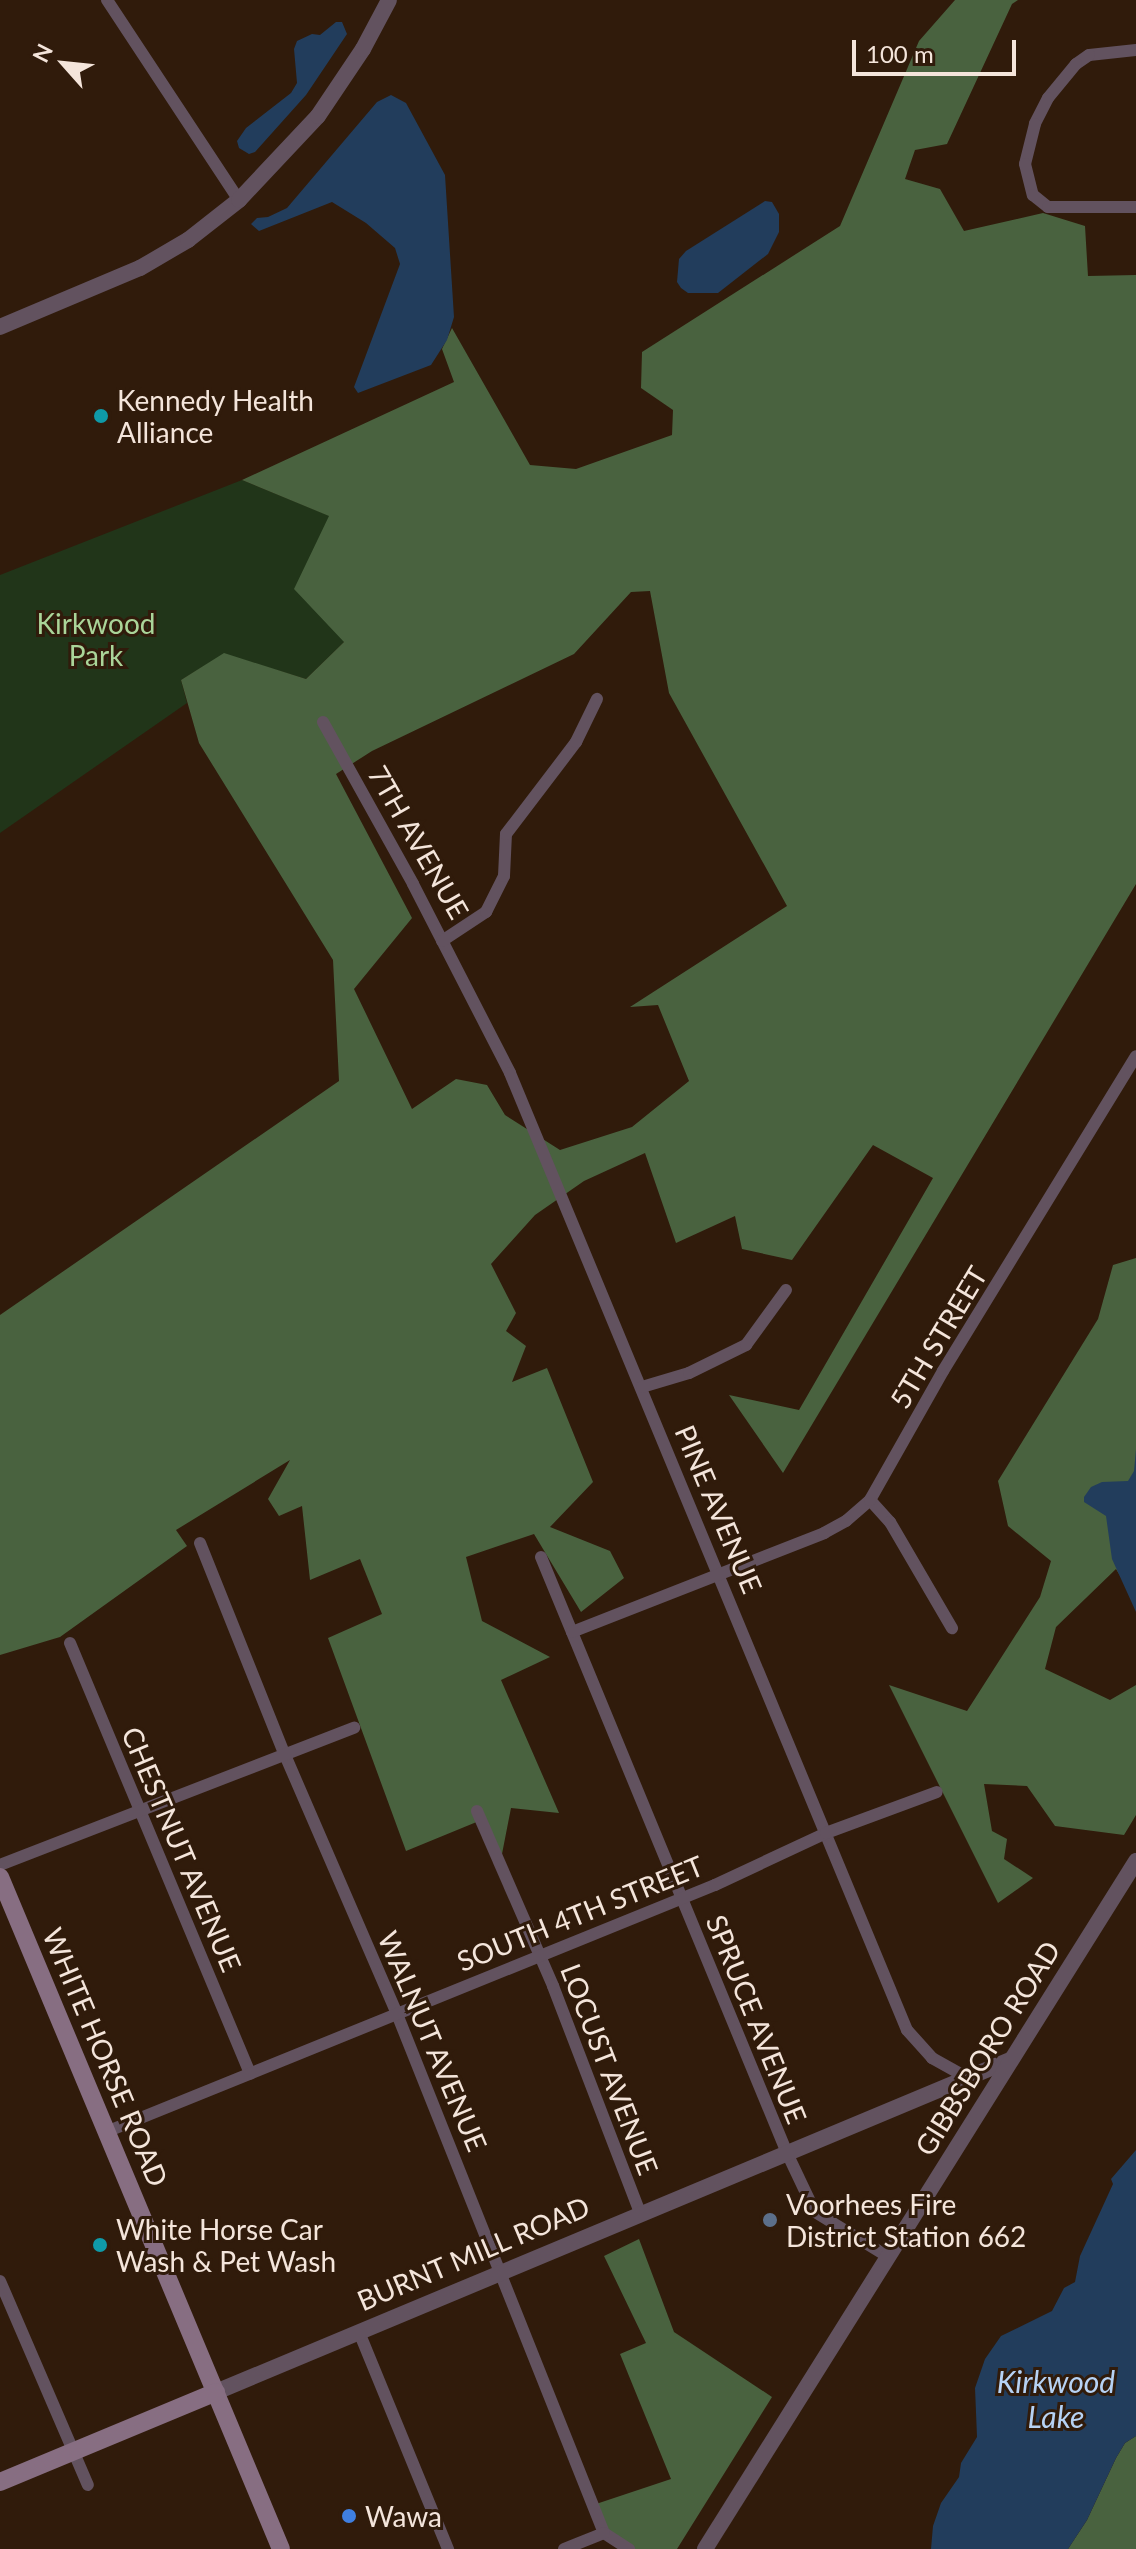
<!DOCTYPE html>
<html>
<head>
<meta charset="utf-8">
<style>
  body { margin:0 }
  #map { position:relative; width:1136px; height:2549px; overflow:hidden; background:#301b0b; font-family:Lato,sans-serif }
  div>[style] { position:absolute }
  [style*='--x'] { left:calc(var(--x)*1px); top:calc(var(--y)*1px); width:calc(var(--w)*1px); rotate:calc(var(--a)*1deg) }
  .green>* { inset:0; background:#213519 }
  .forest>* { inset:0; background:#49623f }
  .water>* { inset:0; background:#223d5c }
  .minor>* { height:12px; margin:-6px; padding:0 6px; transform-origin:6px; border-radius:6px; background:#62525f }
  .tertiary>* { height:16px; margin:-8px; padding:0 8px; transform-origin:8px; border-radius:8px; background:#62525f }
  .secondary>* { height:18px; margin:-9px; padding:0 9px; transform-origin:9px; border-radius:9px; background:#876e82 }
  .dots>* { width:22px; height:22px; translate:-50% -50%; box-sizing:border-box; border:4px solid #301b0b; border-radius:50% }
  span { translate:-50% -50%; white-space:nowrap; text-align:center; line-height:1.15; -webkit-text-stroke:6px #301b0b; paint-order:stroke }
  .poi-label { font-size:28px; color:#f4e5db }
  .left { translate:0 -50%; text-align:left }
  .park-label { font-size:28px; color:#aad599 }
  .street-label { font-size:28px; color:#f4e5db }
  .water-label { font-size:30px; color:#b6d2f4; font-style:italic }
  .north { position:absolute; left:24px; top:24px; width:80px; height:80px; -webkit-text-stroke:6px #301b0b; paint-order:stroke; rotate:297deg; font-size:22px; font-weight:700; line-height:32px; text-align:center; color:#f4e5db }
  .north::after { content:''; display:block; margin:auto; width:28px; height:36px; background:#f4e5db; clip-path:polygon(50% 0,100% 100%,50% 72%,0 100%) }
  .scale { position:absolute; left:852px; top:40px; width:164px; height:36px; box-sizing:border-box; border:4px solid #f4e5db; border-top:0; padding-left:10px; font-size:24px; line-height:28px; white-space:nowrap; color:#f4e5db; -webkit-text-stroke:6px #301b0b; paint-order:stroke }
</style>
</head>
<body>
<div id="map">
  <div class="green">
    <i style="clip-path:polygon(242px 480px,330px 516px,344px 642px,306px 679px,224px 654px,181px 680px,187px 703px,0 833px,0 575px)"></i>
  </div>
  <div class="forest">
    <i style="clip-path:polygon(evenodd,955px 0,1018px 0,1012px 4px,947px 144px,915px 150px,905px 179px,940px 189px,964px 231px,1043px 213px,1085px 226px,1088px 276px,1136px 275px,1136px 884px,783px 1473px,729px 1395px,799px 1410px,933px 1178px,873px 1145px,792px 1260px,742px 1249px,735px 1216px,676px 1243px,645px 1153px,584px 1181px,535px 1215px,491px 1264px,516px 1313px,506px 1331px,526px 1346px,512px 1382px,547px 1368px,593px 1482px,550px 1527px,610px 1551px,624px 1578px,581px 1612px,534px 1534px,466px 1557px,482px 1621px,550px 1657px,501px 1680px,559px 1813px,511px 1808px,502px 1854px,479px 1821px,406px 1851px,328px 1638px,382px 1614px,360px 1559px,310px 1580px,302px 1506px,279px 1516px,268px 1499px,290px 1460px,176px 1530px,187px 1546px,60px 1637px,0 1655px,0 1315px,339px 1081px,333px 960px,199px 743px,181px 680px,224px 653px,306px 679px,344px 642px,294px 589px,329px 516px,242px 480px,454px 382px,442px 349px,452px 328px,530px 465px,576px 469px,672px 435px,673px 410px,641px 388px,642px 352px,840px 226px,919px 41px,955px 0,650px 591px,669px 693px,787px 906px,630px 1007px,658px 1005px,689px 1081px,632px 1127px,560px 1150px,505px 1115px,487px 1085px,456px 1079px,412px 1109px,354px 989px,412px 918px,336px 774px,372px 751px,574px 654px,631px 592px,650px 591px)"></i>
    <i style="clip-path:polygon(1136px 1258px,1136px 1602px,1116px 1569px,1056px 1627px,1045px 1669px,1110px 1700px,1136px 1685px,1136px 1815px,1124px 1835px,1055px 1826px,1027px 1786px,984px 1784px,992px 1831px,1007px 1839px,1004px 1859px,1033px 1878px,998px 1903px,889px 1685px,967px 1711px,1040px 1597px,1051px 1561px,1008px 1526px,998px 1481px,1098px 1319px,1113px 1265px)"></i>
    <i style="clip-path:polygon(639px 2239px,674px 2332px,772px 2397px,677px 2549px,628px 2549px,609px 2536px,593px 2505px,671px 2479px,620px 2354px,646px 2343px,604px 2256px)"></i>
    <i style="clip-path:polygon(1136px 2436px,1136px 2549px,1068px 2549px,1087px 2520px,1116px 2458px,1125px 2443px)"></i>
  </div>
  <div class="water">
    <i style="clip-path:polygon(336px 22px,342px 22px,347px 34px,306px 95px,255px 152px,249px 154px,239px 148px,237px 141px,246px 128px,291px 93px,297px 83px,294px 49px,297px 41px,312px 34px,320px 35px)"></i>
    <i style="clip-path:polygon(391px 95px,406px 103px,445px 175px,454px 317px,447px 340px,431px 365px,358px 393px,354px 387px,400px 264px,395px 248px,366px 223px,332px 202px,259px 231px,251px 224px,257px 218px,268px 217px,287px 208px,377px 102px)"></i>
    <i style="clip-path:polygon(765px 201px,772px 202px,779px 214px,779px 232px,768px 254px,718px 293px,688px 293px,681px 288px,677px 282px,679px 259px,686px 251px)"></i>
    <i style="clip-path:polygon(1136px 1449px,1136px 1612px,1112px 1559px,1106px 1516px,1084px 1502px,1084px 1497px,1091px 1487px,1102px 1482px,1128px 1481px,1134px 1471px)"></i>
    <i style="clip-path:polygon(1136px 2150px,1136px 2436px,1125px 2443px,1116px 2458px,1087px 2520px,1068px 2549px,931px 2549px,933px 2526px,941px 2503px,959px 2477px,961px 2463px,977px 2437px,975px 2388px,985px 2359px,1001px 2336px,1052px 2311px,1064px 2288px,1075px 2282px,1080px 2256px,1113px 2184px,1111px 2179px)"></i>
  </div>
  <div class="minor">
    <i style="--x:107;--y:0;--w:240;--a:56.6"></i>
    <i style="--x:1136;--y:50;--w:47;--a:173.9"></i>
    <i style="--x:1089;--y:55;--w:16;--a:145"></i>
    <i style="--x:1076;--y:64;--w:44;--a:129.5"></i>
    <i style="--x:1048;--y:98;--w:29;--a:117"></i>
    <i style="--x:1035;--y:124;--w:41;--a:104"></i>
    <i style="--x:1025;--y:164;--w:32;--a:76"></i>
    <i style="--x:1033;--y:195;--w:19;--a:39"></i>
    <i style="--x:1048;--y:207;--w:88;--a:0"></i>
    <i style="--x:323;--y:722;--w:185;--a:60.9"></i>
    <i style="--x:413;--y:884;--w:212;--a:62.8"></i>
    <i style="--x:510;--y:1073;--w:1036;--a:67.47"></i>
    <i style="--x:907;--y:2030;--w:38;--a:48"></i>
    <i style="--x:932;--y:2058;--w:41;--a:29.1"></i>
    <i style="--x:442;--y:941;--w:53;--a:-33.4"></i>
    <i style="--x:486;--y:912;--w:40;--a:-63.4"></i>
    <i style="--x:504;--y:876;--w:42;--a:-87.3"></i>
    <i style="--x:506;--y:834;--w:116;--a:-52.7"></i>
    <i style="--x:576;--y:742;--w:48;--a:-64"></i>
    <i style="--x:642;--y:1387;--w:49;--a:-16.6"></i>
    <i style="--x:689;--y:1373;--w:64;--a:-26.2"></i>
    <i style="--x:746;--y:1345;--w:68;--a:-54"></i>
    <i style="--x:870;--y:1500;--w:30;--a:48"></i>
    <i style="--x:890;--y:1522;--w:123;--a:59.7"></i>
    <i style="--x:200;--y:1543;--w:228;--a:68.2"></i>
    <i style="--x:285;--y:1755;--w:282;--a:66.6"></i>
    <i style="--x:397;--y:2014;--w:559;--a:68.26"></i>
    <i style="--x:604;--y:2533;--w:30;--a:33"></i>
    <i style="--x:541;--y:1557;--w:645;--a:67.57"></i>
    <i style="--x:787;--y:2153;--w:65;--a:64.6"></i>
    <i style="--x:815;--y:2212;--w:84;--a:31.4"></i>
    <i style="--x:572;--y:1632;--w:271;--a:-21.4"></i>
    <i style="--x:824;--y:1533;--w:25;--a:-29"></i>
    <i style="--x:846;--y:1521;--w:32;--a:-41"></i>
    <i style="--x:870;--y:1500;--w:148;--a:-60.5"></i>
    <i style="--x:943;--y:1371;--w:369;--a:-58.5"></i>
    <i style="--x:70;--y:1643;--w:467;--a:67.3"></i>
    <i style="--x:477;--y:1811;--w:191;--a:66.5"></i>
    <i style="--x:553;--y:1986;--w:243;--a:69"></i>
    <i style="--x:0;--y:1865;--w:380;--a:-21.2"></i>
    <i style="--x:106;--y:2132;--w:657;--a:-22.08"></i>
    <i style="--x:715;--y:1885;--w:123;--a:-25.1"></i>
    <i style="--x:826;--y:1833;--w:118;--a:-20.3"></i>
    <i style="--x:0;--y:2281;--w:222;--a:66.7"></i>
    <i style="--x:359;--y:2332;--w:235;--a:67.7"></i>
    <i style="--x:564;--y:2549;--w:43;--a:-21.8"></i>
  </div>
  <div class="tertiary">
    <i style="--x:0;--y:327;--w:152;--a:-22.9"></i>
    <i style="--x:140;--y:268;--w:56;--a:-30.3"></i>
    <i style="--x:188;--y:240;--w:65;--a:-38.1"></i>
    <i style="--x:239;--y:200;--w:115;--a:-46.8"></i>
    <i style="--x:318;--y:116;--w:81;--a:-56.1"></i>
    <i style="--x:363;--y:49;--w:55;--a:-62"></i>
    <i style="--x:216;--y:2392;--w:861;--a:-22.69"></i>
    <i style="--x:705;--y:2549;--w:812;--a:-57.93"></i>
  </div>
  <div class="secondary">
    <i style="--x:0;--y:1877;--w:728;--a:67.31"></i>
    <i style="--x:0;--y:2482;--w:234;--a:-22.6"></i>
  </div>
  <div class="dots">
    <i style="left:101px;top:416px;background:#0f9aa8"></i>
    <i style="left:770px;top:2220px;background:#5c6f8a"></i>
    <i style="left:100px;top:2245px;background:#0f9aa8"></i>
    <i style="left:349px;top:2516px;background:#3f7fe0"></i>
  </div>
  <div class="poi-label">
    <span class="left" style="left:117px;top:416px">Kennedy Health<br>Alliance</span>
    <span class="left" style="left:786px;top:2220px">Voorhees Fire<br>District Station 662</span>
    <span class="left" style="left:116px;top:2245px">White Horse Car<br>Wash &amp; Pet Wash</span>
    <span class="left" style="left:365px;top:2516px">Wawa</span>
  </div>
  <div class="park-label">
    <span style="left:96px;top:639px">Kirkwood<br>Park</span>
  </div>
  <div class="street-label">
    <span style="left:419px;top:842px;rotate:60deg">7TH AVENUE</span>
    <span style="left:938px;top:1337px;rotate:-59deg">5TH STREET</span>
    <span style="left:719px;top:1509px;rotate:67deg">PINE AVENUE</span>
    <span style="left:182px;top:1849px;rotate:67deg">CHESTNUT AVENUE</span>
    <span style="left:580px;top:1913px;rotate:-22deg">SOUTH 4TH STREET</span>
    <span style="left:757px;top:2019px;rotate:68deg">SPRUCE AVENUE</span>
    <span style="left:433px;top:2041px;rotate:67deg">WALNUT AVENUE</span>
    <span style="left:987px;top:2048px;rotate:-58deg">GIBBSBORO ROAD</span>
    <span style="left:106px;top:2057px;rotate:67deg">WHITE HORSE ROAD</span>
    <span style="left:610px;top:2069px;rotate:69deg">LOCUST AVENUE</span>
    <span style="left:473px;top:2253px;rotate:-23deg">BURNT MILL ROAD</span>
  </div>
  <div class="water-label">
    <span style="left:1056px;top:2398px">Kirkwood<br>Lake</span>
  </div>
  <div class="north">N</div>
  <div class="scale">100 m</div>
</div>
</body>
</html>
